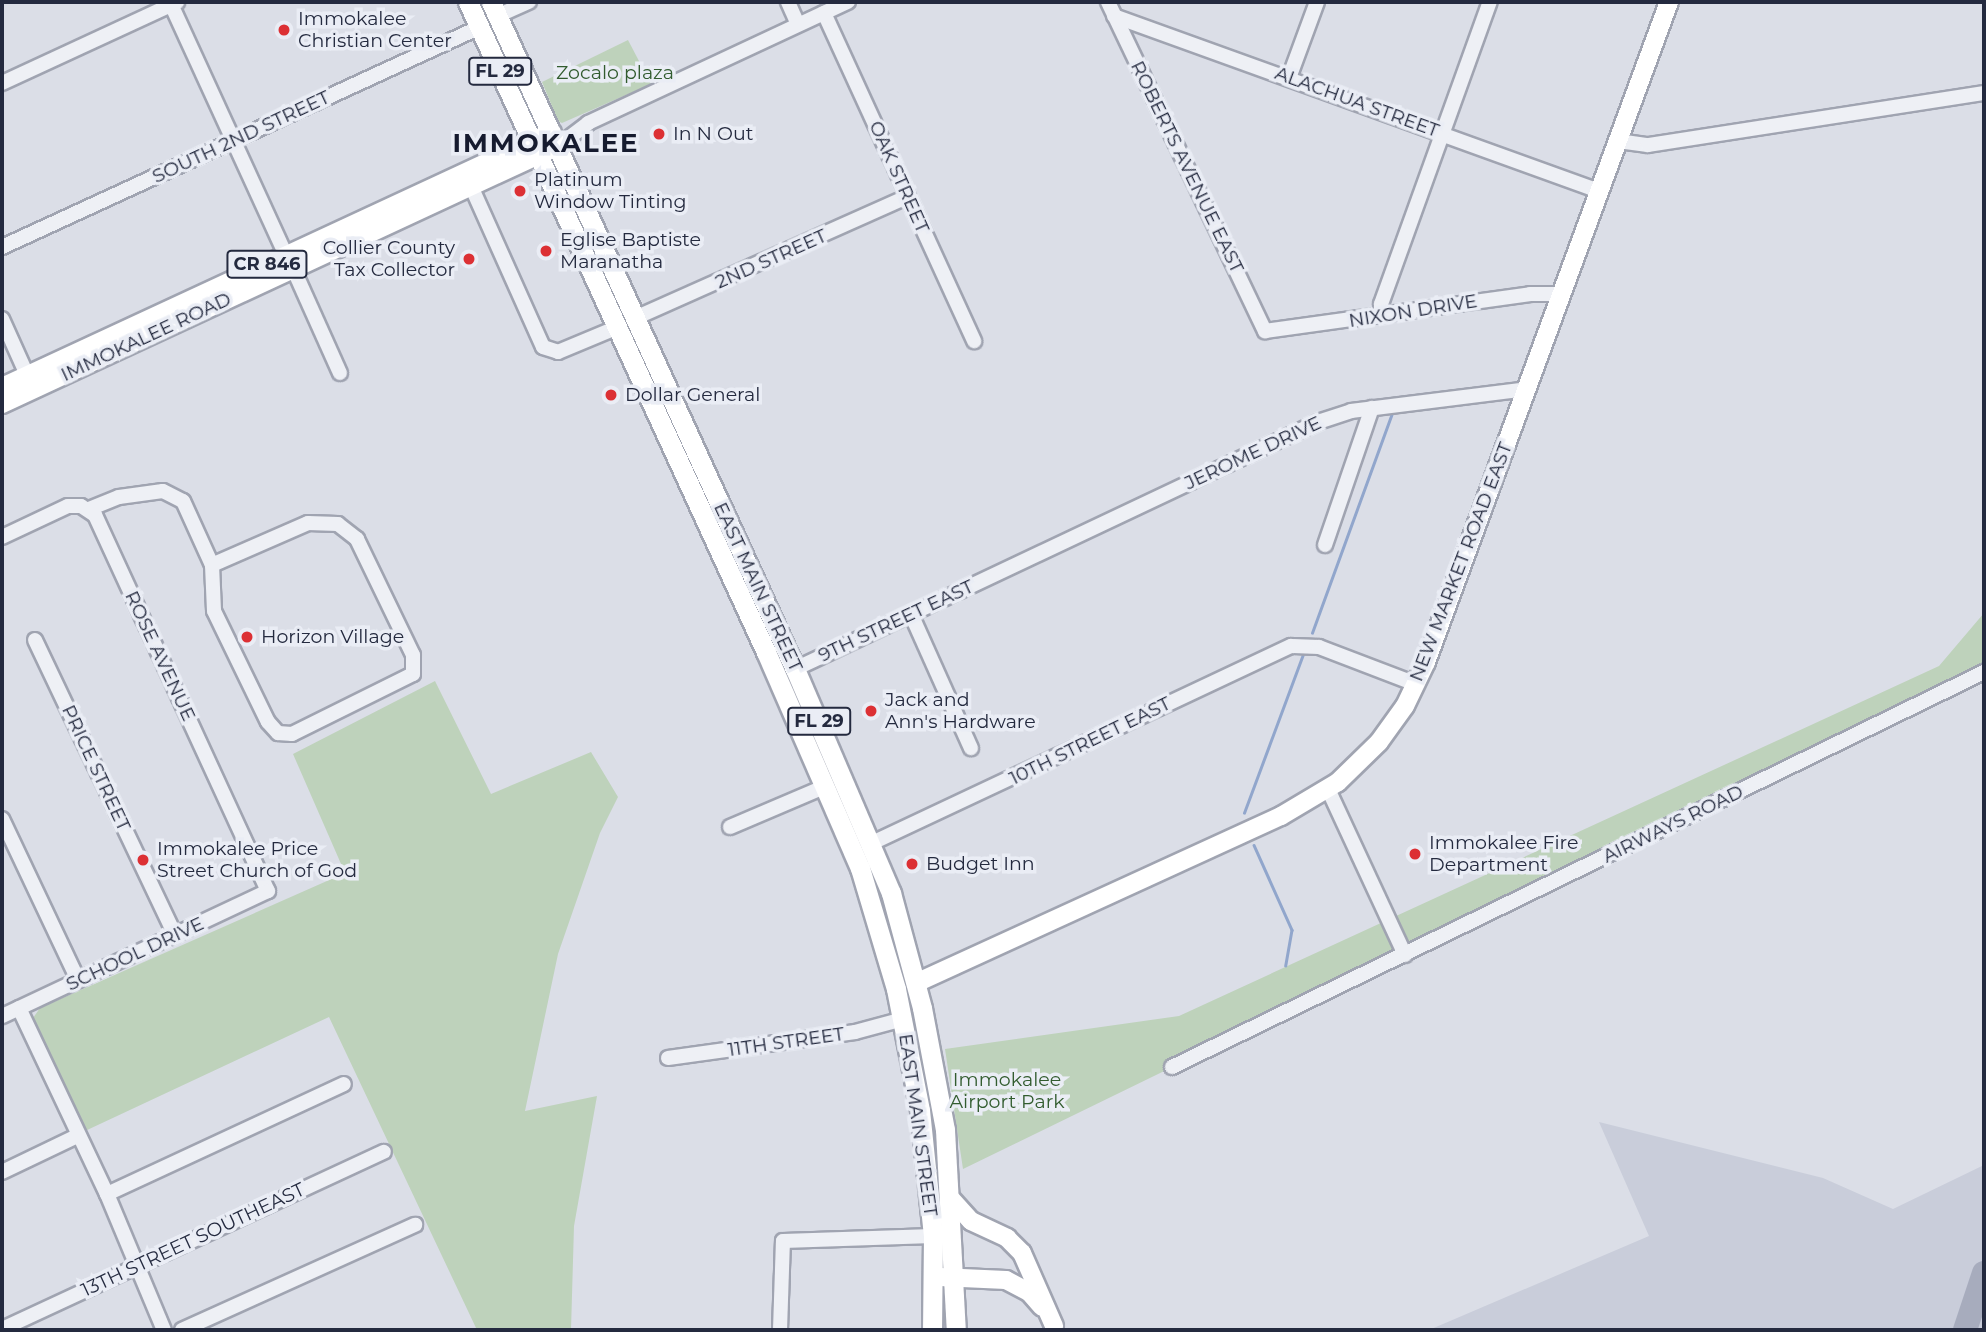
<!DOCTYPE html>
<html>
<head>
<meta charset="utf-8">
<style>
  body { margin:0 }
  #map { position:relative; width:1986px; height:1332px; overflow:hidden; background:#dbdee7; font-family:Montserrat,sans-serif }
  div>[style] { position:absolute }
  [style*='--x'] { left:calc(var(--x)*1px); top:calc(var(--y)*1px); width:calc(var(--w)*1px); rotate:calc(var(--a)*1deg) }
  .built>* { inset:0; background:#c9cdda }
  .green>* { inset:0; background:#bed2bb }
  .stream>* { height:2.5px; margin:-1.25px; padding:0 1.25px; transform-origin:1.25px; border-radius:1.25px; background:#91a6cc }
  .taxiway>* { height:24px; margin:-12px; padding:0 12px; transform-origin:12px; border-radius:12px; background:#a7acbd }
  .roads { filter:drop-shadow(2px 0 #a0a4b1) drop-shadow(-2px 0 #a0a4b1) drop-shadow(0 2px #a0a4b1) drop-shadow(0 -2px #a0a4b1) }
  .minor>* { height:14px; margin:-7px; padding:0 7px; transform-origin:7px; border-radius:7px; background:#eef0f5 }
  .major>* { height:18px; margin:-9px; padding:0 9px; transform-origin:9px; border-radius:9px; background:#fff }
  .highway>* { height:19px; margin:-9.5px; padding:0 9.5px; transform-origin:9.5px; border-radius:9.5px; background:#fff }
  .dots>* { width:19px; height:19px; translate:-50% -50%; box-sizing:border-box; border:4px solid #eaedf5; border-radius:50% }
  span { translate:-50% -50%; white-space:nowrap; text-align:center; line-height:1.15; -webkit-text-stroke:7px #eaedf5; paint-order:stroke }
  .shield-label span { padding:2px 5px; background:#eaedf5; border:2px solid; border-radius:5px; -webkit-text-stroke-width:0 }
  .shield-label { font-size:18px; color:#242a3f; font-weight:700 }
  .poi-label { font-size:19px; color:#242a3f }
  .left { translate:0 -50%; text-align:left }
  .right { translate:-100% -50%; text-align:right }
  .park-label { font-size:19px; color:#325c2f }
  .street-label { font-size:19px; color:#242a3f }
  .district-label { font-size:26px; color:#161b2f; font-weight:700; letter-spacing:2px }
  .frame { position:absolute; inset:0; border:4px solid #242a3f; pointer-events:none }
</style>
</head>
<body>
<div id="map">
  <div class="built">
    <i style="clip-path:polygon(1599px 1122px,1823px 1178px,1893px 1209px,1984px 1165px,1984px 1330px,1429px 1330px,1649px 1236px)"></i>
  </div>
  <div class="green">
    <i style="clip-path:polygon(628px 40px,651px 84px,562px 123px,558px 121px,542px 82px)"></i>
    <i style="clip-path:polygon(1984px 613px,1984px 672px,963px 1169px,945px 1049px,1179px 1016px,1939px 666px)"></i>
    <i style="clip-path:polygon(435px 681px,491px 794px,591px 752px,618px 797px,600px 833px,558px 954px,525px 1111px,597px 1096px,574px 1226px,571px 1330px,477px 1330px,329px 1017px,85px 1131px,33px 1018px,40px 1008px,345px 873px,293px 754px)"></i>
  </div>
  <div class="stream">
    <i style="--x:1312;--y:633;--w:234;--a:-70"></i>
    <i style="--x:1244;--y:813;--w:170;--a:-69.6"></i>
    <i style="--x:1254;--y:845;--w:93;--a:65.9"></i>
    <i style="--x:1292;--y:930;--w:36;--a:100"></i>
  </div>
  <div class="taxiway">
    <i style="--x:1965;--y:1330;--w:60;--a:-71.6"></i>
  </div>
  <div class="roads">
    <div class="minor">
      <i style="--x:170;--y:2;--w:278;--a:65.4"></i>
      <i style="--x:788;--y:2;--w:24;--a:66"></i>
      <i style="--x:1108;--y:2;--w:365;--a:64.5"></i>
      <i style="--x:1265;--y:331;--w:268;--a:-7.9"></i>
      <i style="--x:1530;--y:294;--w:31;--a:0"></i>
      <i style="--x:824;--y:13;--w:361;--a:65.4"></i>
      <i style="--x:497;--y:16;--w:35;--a:-24"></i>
      <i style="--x:1114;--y:16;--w:516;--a:19.84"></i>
      <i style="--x:1289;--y:78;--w:81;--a:-69.8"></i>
      <i style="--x:2;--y:83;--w:193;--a:-24.8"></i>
      <i style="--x:1618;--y:141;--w:30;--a:8"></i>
      <i style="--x:1648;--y:145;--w:340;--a:-8.8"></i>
      <i style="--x:558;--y:146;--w:38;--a:-37"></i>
      <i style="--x:588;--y:123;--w:287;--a:-25"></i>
      <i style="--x:471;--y:186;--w:176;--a:65.9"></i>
      <i style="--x:543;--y:347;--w:16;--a:18"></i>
      <i style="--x:558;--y:352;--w:65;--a:-22.6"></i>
      <i style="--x:2;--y:247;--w:526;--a:-24.71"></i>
      <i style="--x:293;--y:268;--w:115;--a:65.9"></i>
      <i style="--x:1381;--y:316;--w:12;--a:-90"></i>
      <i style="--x:1381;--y:304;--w:321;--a:-70.2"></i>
      <i style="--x:635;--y:318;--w:298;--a:-24"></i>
      <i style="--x:2;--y:319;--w:61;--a:65.9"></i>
      <i style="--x:89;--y:509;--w:32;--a:-22"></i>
      <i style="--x:119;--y:497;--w:44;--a:-7.8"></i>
      <i style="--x:163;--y:491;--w:22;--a:27"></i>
      <i style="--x:183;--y:501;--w:70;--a:65.6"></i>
      <i style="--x:212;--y:565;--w:46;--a:87.5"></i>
      <i style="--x:214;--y:611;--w:123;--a:64.1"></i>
      <i style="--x:268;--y:722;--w:15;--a:48"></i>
      <i style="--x:278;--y:733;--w:14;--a:4"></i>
      <i style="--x:292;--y:734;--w:135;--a:-26.4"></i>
      <i style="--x:413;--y:674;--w:19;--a:-90"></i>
      <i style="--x:413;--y:655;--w:129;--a:-115.8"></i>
      <i style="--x:357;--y:539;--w:24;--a:-142"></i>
      <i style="--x:338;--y:524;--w:30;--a:-178"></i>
      <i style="--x:308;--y:523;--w:105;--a:156.4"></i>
      <i style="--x:2;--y:537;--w:73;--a:-25.2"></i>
      <i style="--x:68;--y:506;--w:13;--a:0"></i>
      <i style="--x:81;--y:506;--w:17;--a:33"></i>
      <i style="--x:95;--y:515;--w:414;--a:65.3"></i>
      <i style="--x:268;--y:891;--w:294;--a:154.8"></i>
      <i style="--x:1325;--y:545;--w:145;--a:-71.1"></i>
      <i style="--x:911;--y:614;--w:147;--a:65.9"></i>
      <i style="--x:35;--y:640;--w:327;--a:64.6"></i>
      <i style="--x:795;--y:669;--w:578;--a:-25.28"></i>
      <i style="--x:1318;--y:422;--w:35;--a:-18"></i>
      <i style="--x:1351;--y:411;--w:177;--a:-7.1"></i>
      <i style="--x:1328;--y:789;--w:183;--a:65.1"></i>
      <i style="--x:2;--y:819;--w:178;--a:64.7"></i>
      <i style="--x:730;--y:827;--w:104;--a:-23.1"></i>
      <i style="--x:872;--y:843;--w:463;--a:-25.2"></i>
      <i style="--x:1291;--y:646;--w:28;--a:2"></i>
      <i style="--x:1319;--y:647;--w:104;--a:20.9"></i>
      <i style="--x:19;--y:1008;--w:206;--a:64.7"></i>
      <i style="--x:107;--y:1194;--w:147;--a:67.3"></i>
      <i style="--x:668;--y:1058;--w:189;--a:-7.9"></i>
      <i style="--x:855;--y:1032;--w:50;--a:-15.2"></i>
      <i style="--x:1172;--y:1067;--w:903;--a:-25.94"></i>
      <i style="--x:2;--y:1172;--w:83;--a:-25.6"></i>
      <i style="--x:107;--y:1194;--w:261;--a:-24.9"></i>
      <i style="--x:2;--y:1329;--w:421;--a:-24.9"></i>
      <i style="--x:182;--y:1330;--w:256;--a:-24.3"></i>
      <i style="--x:780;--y:1330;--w:89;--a:-88.1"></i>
      <i style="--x:783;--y:1241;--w:150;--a:-1.9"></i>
    </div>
    <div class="major">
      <i style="--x:2;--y:387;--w:606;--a:-24.87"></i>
      <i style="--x:2;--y:404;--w:613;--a:-24.89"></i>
      <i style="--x:916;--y:983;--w:401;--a:-24.6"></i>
      <i style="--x:1281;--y:816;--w:66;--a:-30.8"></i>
      <i style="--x:1338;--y:782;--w:57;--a:-44.3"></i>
      <i style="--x:1379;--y:742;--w:44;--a:-54.2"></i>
      <i style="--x:1405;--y:706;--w:49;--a:-64.5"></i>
      <i style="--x:1426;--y:662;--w:703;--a:-69.79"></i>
      <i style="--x:952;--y:1200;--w:28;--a:48"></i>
      <i style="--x:971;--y:1221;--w:40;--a:25"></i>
      <i style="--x:1007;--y:1238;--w:21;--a:45"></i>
      <i style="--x:1022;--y:1253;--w:80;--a:66.3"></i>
      <i style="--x:940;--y:1277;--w:66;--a:2.6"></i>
      <i style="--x:1006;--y:1280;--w:27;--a:28"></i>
      <i style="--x:1030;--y:1293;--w:18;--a:49"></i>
    </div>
    <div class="highway">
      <i style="--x:468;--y:2;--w:715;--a:65.37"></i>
      <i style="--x:766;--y:652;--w:236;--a:66.5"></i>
      <i style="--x:860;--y:868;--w:126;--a:73.4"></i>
      <i style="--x:896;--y:989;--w:123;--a:78.8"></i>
      <i style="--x:920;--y:1110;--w:127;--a:84.1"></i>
      <i style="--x:933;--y:1236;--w:94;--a:90.6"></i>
      <i style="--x:491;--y:2;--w:733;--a:65.5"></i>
      <i style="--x:795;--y:669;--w:244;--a:66.8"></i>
      <i style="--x:891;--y:893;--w:119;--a:74.9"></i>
      <i style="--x:922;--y:1008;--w:124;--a:79.3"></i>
      <i style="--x:945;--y:1130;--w:200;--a:86.9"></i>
    </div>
  </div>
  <div class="dots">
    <i style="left:284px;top:30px;background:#dc3034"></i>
    <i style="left:659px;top:134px;background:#dc3034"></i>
    <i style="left:520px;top:191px;background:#dc3034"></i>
    <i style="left:546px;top:251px;background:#dc3034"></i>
    <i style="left:469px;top:259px;background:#dc3034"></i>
    <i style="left:611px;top:395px;background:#dc3034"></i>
    <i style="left:247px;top:637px;background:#dc3034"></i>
    <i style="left:871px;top:711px;background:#dc3034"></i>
    <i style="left:1415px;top:854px;background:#dc3034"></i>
    <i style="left:143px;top:860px;background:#dc3034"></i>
    <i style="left:912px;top:864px;background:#dc3034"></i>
  </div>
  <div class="shield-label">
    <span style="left:500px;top:71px">FL 29</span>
    <span style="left:267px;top:264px">CR 846</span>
    <span style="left:819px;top:721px">FL 29</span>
  </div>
  <div class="poi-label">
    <span class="left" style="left:298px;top:30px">Immokalee<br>Christian Center</span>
    <span class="left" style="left:673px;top:134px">In N Out</span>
    <span class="left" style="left:534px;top:191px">Platinum<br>Window Tinting</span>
    <span class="left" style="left:560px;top:251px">Eglise Baptiste<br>Maranatha</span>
    <span class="right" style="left:455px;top:259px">Collier County<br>Tax Collector</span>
    <span class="left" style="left:625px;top:395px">Dollar General</span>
    <span class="left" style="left:261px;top:637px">Horizon Village</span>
    <span class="left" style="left:885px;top:711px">Jack and<br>Ann's Hardware</span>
    <span class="left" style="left:1429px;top:854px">Immokalee Fire<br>Department</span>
    <span class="left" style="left:157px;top:860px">Immokalee Price<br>Street Church of God</span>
    <span class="left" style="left:926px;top:864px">Budget Inn</span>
  </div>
  <div class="park-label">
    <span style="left:615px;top:73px">Zocalo plaza</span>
    <span style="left:1007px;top:1091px">Immokalee<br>Airport Park</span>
  </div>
  <div class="street-label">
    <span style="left:1357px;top:102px;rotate:20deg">ALACHUA STREET</span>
    <span style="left:241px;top:137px;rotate:-25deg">SOUTH 2ND STREET</span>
    <span style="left:1187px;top:167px;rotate:64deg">ROBERTS AVENUE EAST</span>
    <span style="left:899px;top:177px;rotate:66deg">OAK STREET</span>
    <span style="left:771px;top:259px;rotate:-24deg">2ND STREET</span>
    <span style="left:1413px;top:311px;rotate:-9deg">NIXON DRIVE</span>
    <span style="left:146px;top:337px;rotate:-25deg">IMMOKALEE ROAD</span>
    <span style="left:1253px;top:453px;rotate:-25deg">JEROME DRIVE</span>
    <span style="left:1461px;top:562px;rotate:-69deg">NEW MARKET ROAD EAST</span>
    <span style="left:758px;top:587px;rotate:65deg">EAST MAIN STREET</span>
    <span style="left:896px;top:621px;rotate:-25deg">9TH STREET EAST</span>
    <span style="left:160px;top:656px;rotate:65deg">ROSE AVENUE</span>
    <span style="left:1090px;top:741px;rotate:-26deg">10TH STREET EAST</span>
    <span style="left:96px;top:768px;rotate:65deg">PRICE STREET</span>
    <span style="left:1673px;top:824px;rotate:-26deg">AIRWAYS ROAD</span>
    <span style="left:135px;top:954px;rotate:-25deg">SCHOOL DRIVE</span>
    <span style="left:786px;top:1042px;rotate:-8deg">11TH STREET</span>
    <span style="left:918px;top:1125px;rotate:82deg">EAST MAIN STREET</span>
    <span style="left:193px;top:1240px;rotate:-25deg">13TH STREET SOUTHEAST</span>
  </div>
  <div class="district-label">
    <span style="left:546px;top:144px">IMMOKALEE</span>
  </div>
  <div class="frame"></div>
</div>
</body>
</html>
